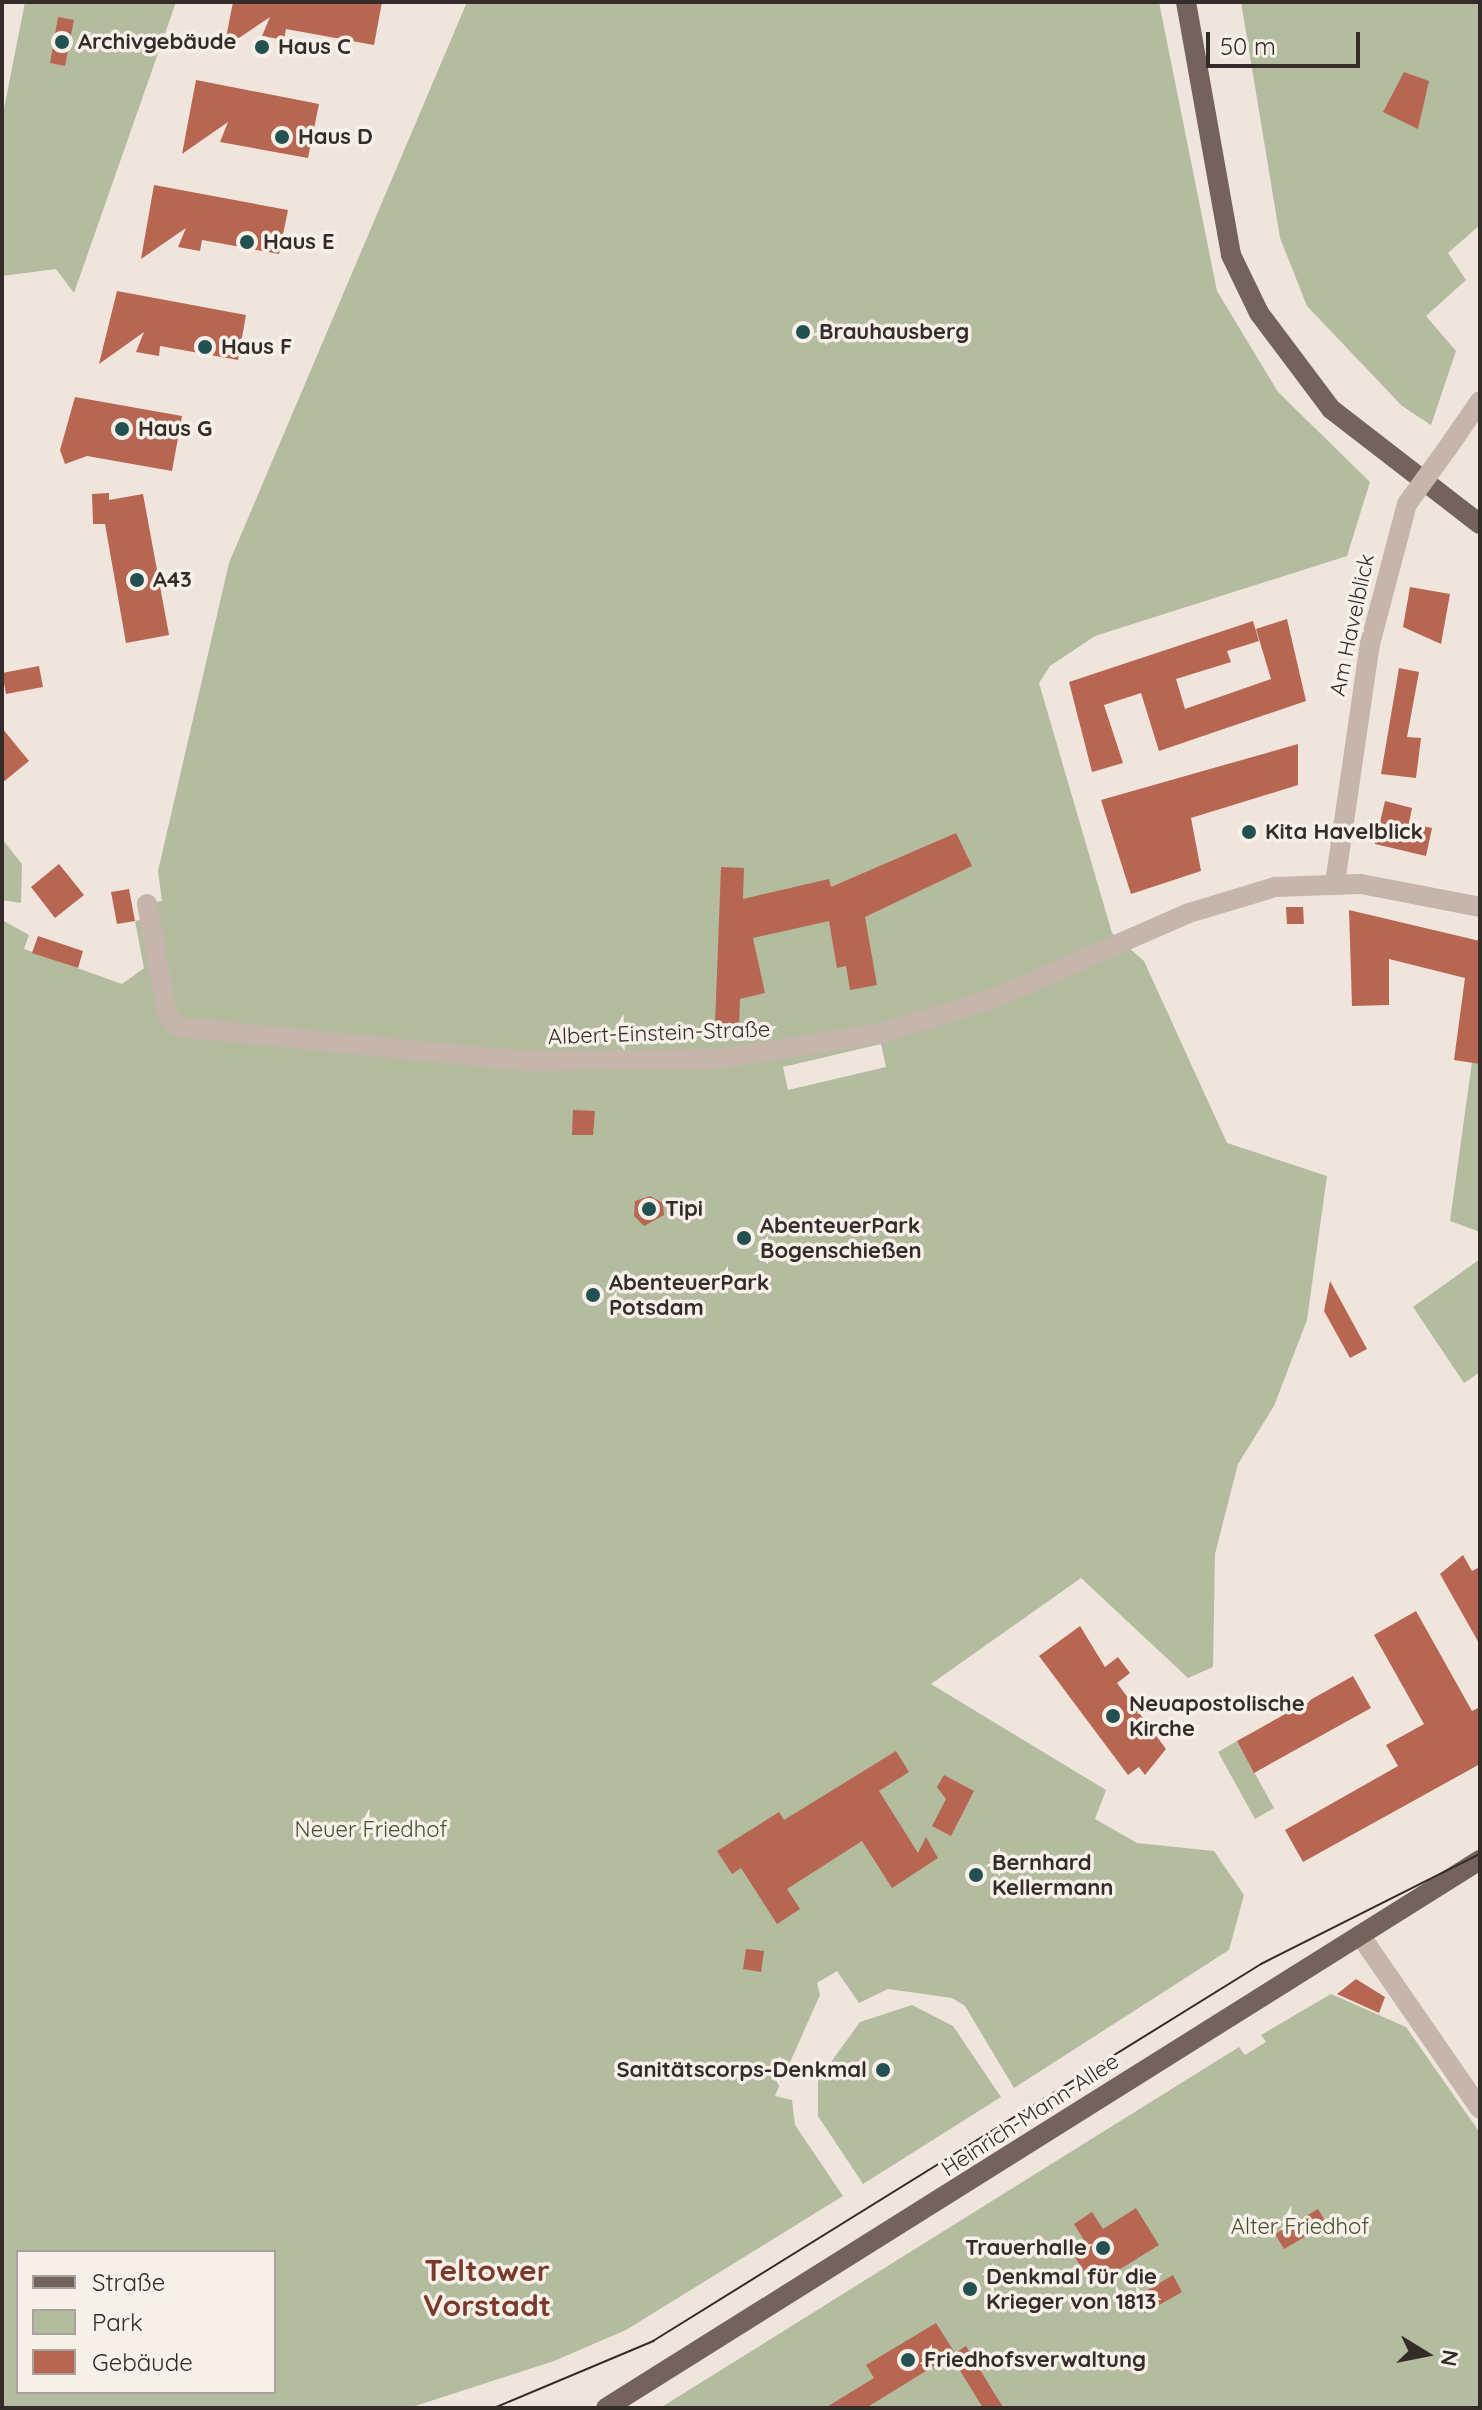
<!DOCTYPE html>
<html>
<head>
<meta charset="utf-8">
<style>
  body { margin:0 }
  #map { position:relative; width:1482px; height:2410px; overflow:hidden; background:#efe5dd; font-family:Quicksand,sans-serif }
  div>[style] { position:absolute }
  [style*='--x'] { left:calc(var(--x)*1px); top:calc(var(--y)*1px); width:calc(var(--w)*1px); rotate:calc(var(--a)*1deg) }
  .green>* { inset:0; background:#b4bc9f }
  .building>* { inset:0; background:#b76652 }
  .minor>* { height:20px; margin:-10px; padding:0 10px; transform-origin:10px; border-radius:10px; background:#c5b5aa }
  .major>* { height:20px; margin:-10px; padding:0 10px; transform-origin:10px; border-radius:10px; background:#74635c }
  .tram>* { height:2px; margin:-1px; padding:0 1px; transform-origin:1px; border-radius:1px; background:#342c29 }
  .minor-bridge>* { height:20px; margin:-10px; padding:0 10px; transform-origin:10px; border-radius:10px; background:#c5b5aa }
  .dots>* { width:22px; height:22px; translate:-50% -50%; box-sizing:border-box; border:4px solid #f7f0e9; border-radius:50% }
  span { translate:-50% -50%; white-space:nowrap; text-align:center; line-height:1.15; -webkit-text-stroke:7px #f7f0e9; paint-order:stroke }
  .poi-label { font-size:22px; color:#342c29; font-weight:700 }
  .left { translate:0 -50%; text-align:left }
  .right { translate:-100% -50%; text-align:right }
  .street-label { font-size:22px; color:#342c29 }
  .park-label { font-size:22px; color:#454f2f }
  .district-label { font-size:30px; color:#793a2b; font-weight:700 }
  .frame { position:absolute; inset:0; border:4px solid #342c29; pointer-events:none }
  .legend { position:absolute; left:16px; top:2250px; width:260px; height:144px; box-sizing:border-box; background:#f7f0e9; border:2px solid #a9a29c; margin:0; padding:10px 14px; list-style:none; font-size:24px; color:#342c29 }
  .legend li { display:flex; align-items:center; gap:16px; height:40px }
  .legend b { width:40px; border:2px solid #a9a29c }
  .north { position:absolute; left:1386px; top:2314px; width:80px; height:80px; -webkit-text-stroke:6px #f7f0e9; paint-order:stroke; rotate:100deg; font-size:22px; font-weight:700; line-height:32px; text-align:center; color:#342c29 }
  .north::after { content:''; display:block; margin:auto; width:28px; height:36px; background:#342c29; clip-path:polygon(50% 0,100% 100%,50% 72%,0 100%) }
  .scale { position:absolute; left:1206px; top:32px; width:154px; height:36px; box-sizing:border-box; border:4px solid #342c29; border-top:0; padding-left:10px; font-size:24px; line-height:28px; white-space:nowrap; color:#342c29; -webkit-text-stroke:6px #f7f0e9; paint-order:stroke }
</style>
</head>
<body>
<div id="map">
  <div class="green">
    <i style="clip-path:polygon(25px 2px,176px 2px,74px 293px,56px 269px,2px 276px,2px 119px)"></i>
    <i style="clip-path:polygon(evenodd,467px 2px,1159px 2px,1217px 291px,1278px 392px,1370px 482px,1347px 556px,1095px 636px,1050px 666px,1039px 683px,1112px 933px,1144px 961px,1227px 1143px,1327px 1176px,1307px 1320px,1274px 1406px,1238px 1464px,1215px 1554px,1213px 1667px,1188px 1678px,1081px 1578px,931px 1684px,1106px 1790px,1095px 1819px,1137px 1843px,1214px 1851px,1244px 1895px,1229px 1950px,1014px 2088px,965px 2006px,952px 1998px,888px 1989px,859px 2003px,837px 1971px,817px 1983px,820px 1995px,775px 2096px,792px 2100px,795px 2125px,843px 2196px,626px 2330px,554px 2361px,409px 2408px,2px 2408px,2px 920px,29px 935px,24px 949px,122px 984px,144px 968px,135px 921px,147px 918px,145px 904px,162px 901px,158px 871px,229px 563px,467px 2px,881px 1044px,886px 1067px,788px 1090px,783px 1067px,881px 1044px,467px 2px,18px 2252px,274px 2252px,274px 2392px,18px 2392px,18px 2252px)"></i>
    <i style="clip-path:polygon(1241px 2px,1480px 2px,1480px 225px,1448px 253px,1466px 280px,1426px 316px,1456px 351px,1431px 425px,1402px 406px,1307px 306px,1280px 238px)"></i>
    <i style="clip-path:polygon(2px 839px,22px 864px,21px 903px,2px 900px)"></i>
    <i style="clip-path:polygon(1472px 1062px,1480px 1064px,1480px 1232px,1450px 1221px)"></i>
    <i style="clip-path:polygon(1480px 1259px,1480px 1372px,1464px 1383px,1413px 1307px)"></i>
    <i style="clip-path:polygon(1237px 1741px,1274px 1808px,1255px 1819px,1218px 1752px)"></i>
    <i style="clip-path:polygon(1331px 1994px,1406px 2027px,1480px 2133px,1480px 2408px,660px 2408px,1239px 2047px,1245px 2055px,1266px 2042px,1261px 2035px)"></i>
    <i style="clip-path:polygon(912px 2005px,953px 2026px,1001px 2097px,863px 2184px,818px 2116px,818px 2080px,860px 2022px)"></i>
  </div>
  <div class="building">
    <i style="clip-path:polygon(233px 2px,382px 2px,374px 45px,286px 29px,284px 40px,262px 36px,270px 17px,224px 48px)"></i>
    <i style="clip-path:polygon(58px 17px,74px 20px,65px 66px,50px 63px)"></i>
    <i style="clip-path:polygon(1404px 72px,1429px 81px,1418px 129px,1383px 112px)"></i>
    <i style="clip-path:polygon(196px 80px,319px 104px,308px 158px,220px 142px,228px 122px,182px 154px)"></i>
    <i style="clip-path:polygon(154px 185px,288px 210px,279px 254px,202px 240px,200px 251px,178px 247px,186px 228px,141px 259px)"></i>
    <i style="clip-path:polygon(117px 291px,246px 315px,238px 360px,160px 346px,159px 356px,136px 352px,144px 332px,99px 364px)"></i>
    <i style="clip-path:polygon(75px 397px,182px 416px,172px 471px,87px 456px,65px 464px,60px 450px)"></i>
    <i style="clip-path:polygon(109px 493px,109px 500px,143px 494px,169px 635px,126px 643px,105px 524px,93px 524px,92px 494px)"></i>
    <i style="clip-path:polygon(1410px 587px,1450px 594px,1441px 644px,1403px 627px)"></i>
    <i style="clip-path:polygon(1287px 619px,1306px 701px,1159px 751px,1141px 693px,1104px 705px,1123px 763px,1092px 772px,1069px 682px,1253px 621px,1259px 641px,1227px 651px,1231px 662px,1176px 679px,1185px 709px,1271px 679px,1256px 629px)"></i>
    <i style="clip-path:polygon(39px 666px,43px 687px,6px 694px,2px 673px)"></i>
    <i style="clip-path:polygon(1399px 668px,1419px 672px,1407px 737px,1421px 738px,1416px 778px,1381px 774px)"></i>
    <i style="clip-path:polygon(2px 728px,29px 761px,2px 783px)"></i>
    <i style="clip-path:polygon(1298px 744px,1298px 785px,1191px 818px,1201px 871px,1131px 894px,1101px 800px)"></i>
    <i style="clip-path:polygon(1385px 801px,1412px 808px,1409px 823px,1432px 828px,1426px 856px,1375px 844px)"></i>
    <i style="clip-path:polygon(956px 833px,972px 866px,865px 917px,877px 985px,850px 990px,846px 966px,837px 968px,829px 921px,753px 938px,765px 993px,740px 999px,739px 1027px,715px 1026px,721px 867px,744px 868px,743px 899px,829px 879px,831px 887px)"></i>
    <i style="clip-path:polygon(59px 864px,84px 895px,55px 918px,31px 887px)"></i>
    <i style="clip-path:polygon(129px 889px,135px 921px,117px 924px,111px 892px)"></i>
    <i style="clip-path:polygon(1286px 907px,1303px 907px,1304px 924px,1287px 924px)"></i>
    <i style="clip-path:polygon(1349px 910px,1480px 941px,1480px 1064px,1454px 1060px,1465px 978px,1389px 959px,1389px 1005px,1352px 1006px)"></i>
    <i style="clip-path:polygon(38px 936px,83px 951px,78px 968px,32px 953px)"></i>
    <i style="clip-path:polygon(573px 1110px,595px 1111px,593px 1135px,572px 1135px)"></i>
    <i style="clip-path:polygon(650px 1196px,663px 1203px,664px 1215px,644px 1226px,634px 1216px,635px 1201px)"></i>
    <i style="clip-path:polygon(1330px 1281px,1367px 1349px,1350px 1358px,1324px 1311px)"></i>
    <i style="clip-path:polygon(1463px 1555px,1472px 1571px,1480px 1567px,1480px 1645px,1440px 1574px)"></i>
    <i style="clip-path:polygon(1416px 1611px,1472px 1711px,1480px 1707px,1480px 1764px,1303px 1862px,1285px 1830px,1398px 1766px,1386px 1745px,1424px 1724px,1374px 1635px)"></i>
    <i style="clip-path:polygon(1080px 1626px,1105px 1667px,1118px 1657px,1130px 1673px,1117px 1683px,1166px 1749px,1145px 1775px,1139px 1767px,1128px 1775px,1039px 1656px)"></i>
    <i style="clip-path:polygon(1353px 1676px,1371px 1708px,1254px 1773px,1237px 1741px)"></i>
    <i style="clip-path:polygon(896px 1751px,909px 1772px,879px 1791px,918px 1853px,926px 1837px,938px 1858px,892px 1888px,862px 1841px,787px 1889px,800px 1909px,777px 1924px,741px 1868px,732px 1874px,717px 1851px,779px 1812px,784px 1820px)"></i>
    <i style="clip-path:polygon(944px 1775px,974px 1791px,951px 1836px,932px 1826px,946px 1799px,937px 1787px)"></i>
    <i style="clip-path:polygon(746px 1949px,764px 1951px,761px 1972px,743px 1969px)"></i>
    <i style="clip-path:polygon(1356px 1979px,1385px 1997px,1379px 2013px,1337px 1994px)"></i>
    <i style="clip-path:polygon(1136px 2208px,1159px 2245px,1093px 2286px,1070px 2249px,1084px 2240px,1074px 2224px,1092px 2212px,1103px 2229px)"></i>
    <i style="clip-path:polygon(1318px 2209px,1327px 2224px,1284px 2249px,1275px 2234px)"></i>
    <i style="clip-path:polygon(1173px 2275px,1182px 2292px,1145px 2313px,1136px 2297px)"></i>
    <i style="clip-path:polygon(936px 2323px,955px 2353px,866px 2408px,825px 2408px,874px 2378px,866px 2365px)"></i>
    <i style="clip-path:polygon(966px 2346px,994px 2393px,1004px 2408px,983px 2408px,951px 2356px)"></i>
  </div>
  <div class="minor">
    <i style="--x:1447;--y:449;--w:58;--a:-55.5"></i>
    <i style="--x:1335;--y:883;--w:242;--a:-81.7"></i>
    <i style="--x:1370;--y:644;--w:145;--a:-75.2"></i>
    <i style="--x:147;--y:904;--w:112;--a:79.7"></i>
    <i style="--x:167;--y:1014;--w:17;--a:50"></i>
    <i style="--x:178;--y:1027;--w:350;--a:5.6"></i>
    <i style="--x:526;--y:1061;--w:192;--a:-0.6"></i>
    <i style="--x:718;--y:1059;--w:167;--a:-9"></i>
    <i style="--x:883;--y:1033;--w:117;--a:-17.4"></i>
    <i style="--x:995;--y:998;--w:212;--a:-23.7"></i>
    <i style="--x:1189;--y:913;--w:90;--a:-16.8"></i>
    <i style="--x:1275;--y:887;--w:86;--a:-2"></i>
    <i style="--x:1361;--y:884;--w:121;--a:10.9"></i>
    <i style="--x:1360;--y:1935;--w:211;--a:55.4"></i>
  </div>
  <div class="major">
    <i style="--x:1186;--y:2;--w:257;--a:79.9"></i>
    <i style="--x:1231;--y:255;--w:64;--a:64.2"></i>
    <i style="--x:1259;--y:313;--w:120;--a:53.1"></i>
    <i style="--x:1331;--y:409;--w:188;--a:37.7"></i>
    <i style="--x:606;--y:2408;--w:1032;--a:-32.09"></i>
  </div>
  <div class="tram">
    <i style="--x:494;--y:2408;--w:173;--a:-22.8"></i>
    <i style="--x:653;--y:2341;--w:715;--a:-31.8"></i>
    <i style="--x:1261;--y:1964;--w:245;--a:-26.7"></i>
  </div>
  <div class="minor-bridge">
    <i style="--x:1407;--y:504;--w:68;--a:-54"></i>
  </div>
  <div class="dots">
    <i style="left:62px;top:42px;background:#235050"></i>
    <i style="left:262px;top:47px;background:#235050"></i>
    <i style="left:282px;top:137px;background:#235050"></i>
    <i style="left:247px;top:242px;background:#235050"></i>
    <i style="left:803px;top:332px;background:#235050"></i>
    <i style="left:205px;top:347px;background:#235050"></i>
    <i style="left:122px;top:429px;background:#235050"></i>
    <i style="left:137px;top:580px;background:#235050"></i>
    <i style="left:1249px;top:832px;background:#235050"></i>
    <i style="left:649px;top:1209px;background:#235050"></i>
    <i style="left:744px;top:1238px;background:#235050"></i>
    <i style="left:593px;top:1295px;background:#235050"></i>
    <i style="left:1113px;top:1716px;background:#235050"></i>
    <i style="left:976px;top:1875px;background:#235050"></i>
    <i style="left:883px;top:2070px;background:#235050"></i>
    <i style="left:1103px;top:2248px;background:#235050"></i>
    <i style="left:970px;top:2289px;background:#235050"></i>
    <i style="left:908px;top:2360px;background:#235050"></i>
  </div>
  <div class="poi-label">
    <span class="left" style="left:78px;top:42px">Archivgebäude</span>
    <span class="left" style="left:278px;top:47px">Haus C</span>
    <span class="left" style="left:298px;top:137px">Haus D</span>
    <span class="left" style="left:263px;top:242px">Haus E</span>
    <span class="left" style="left:819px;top:332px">Brauhausberg</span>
    <span class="left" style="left:221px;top:347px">Haus F</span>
    <span class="left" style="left:138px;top:429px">Haus G</span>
    <span class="left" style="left:153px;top:580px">A43</span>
    <span class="left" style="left:1265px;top:832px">Kita Havelblick</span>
    <span class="left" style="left:665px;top:1209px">Tipi</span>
    <span class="left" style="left:760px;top:1238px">AbenteuerPark<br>Bogenschießen</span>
    <span class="left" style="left:609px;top:1295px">AbenteuerPark<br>Potsdam</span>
    <span class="left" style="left:1129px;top:1716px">Neuapostolische<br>Kirche</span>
    <span class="left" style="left:992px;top:1875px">Bernhard<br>Kellermann</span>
    <span class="right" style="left:867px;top:2070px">Sanitätscorps-Denkmal</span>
    <span class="right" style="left:1087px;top:2248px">Trauerhalle</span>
    <span class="left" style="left:986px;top:2289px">Denkmal für die<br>Krieger von 1813</span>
    <span class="left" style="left:924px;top:2360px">Friedhofsverwaltung</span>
  </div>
  <div class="street-label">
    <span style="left:1352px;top:625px;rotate:-78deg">Am Havelblick</span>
    <span style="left:659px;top:1033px;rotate:-2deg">Albert-Einstein-Straße</span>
    <span style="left:1030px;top:2115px;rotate:-33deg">Heinrich-Mann-Allee</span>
  </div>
  <div class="park-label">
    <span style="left:371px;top:1830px">Neuer Friedhof</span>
    <span style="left:1300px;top:2227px">Alter Friedhof</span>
  </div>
  <div class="district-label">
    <span style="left:487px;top:2287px">Teltower<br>Vorstadt</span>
  </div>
  <div class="frame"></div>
  <ul class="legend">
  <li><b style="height:10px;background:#74635c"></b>Straße</li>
  <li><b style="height:22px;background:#b4bc9f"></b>Park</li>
  <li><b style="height:22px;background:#b76652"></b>Gebäude</li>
  </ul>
  <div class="north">N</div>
  <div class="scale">50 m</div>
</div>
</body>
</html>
